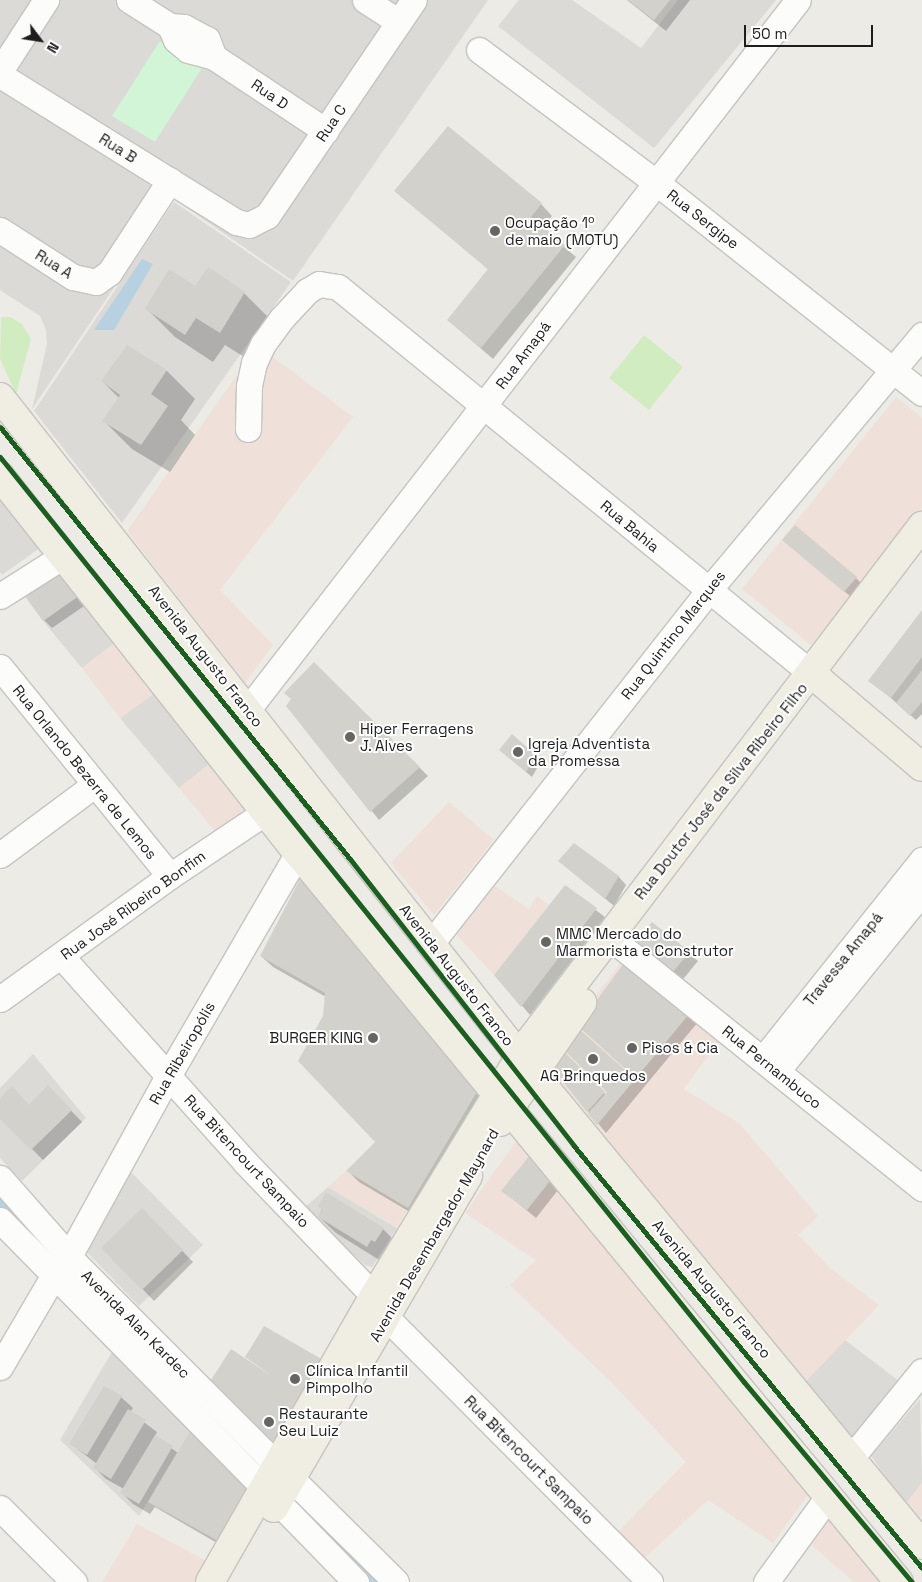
<!DOCTYPE html>
<html>
<head>
<meta charset="utf-8">
<style>
  body { margin:0 }
  #map { position:relative; width:922px; height:1582px; overflow:hidden; background:#ecebe5; font-family:"Space Grotesk",sans-serif }
  div>[style] { position:absolute }
  [style*='--x'] { left:calc(var(--x)*1px); top:calc(var(--y)*1px); width:calc(var(--w)*1px); rotate:calc(var(--a)*1deg) }
  .residential>* { inset:0; background:#dbdad7 }
  .commercial>* { inset:0; background:#efe0d9 }
  .grass>* { inset:0; background:#d2ecc2 }
  .park>* { inset:0; background:#d2f4d7 }
  .water>* { inset:0; background:#b7d1e1 }
  .shadow>* { inset:0; background:#0003 }
  .canal>* { height:18px; margin:-9px; padding:0 9px; transform-origin:9px; border-radius:9px; background:#b7d1e1 }
  .building>* { inset:0; background:#d2d1cc }
  .roads { filter:drop-shadow(1px 0 #c4c4c1) drop-shadow(-1px 0 #c4c4c1) drop-shadow(0 1px #c4c4c1) drop-shadow(0 -1px #c4c4c1) }
  .minor>* { height:25px; margin:-12.5px; padding:0 12.5px; transform-origin:12.5px; border-radius:12.5px; background:#fcfcfb }
  .major>* { height:28px; margin:-14px; padding:0 14px; transform-origin:14px; border-radius:14px; background:#f0eee3 }
  .cycleway>* { height:5px; margin:-2.5px; padding:0 2.5px; transform-origin:2.5px; border-radius:2.5px; background:#1b5e20 }
  .dots>* { width:14px; height:14px; translate:-50% -50%; box-sizing:border-box; border:2px solid #fff; border-radius:50% }
  span { translate:-50% -50%; white-space:nowrap; text-align:center; line-height:1.15; -webkit-text-stroke:4px #fff; paint-order:stroke }
  .street-label { font-size:15px; color:#1d1d1d }
  .poi-label { font-size:15px; color:#1d1d1d }
  .left { translate:0 -50%; text-align:left }
  .right { translate:-100% -50%; text-align:right }
  .north { position:absolute; left:15px; top:15px; width:50px; height:50px; -webkit-text-stroke:4px #fff; paint-order:stroke; rotate:121deg; font-size:14px; font-weight:700; line-height:20px; text-align:center; color:#1d1d1d }
  .north::after { content:''; display:block; margin:auto; width:18px; height:22px; background:#1d1d1d; clip-path:polygon(50% 0,100% 100%,50% 72%,0 100%) }
  .scale { position:absolute; left:744px; top:25px; width:129px; height:22px; box-sizing:border-box; border:2px solid #1d1d1d; border-top:0; padding-left:6px; font-size:15px; line-height:18px; white-space:nowrap; color:#1d1d1d; -webkit-text-stroke:4px #fff; paint-order:stroke }
</style>
</head>
<body>
<div id="map">
  <div class="residential">
    <i style="clip-path:polygon(0 0,488px 0,293px 281px,174px 199px,32px 409px,47px 344px,46px 330px,40px 316px,0 290px)"></i>
    <i style="clip-path:polygon(519px 0,572px 0,641px 48px,678px 0,776px 0,654px 148px,498px 26px)"></i>
    <i style="clip-path:polygon(174px 202px,291px 282px,122px 523px,34px 411px)"></i>
    <i style="clip-path:polygon(0 494px,41px 547px,2px 575px,0 572px)"></i>
    <i style="clip-path:polygon(83px 593px,120px 639px,82px 668px,43px 621px)"></i>
    <i style="clip-path:polygon(159px 690px,213px 761px,179px 788px,120px 718px)"></i>
    <i style="clip-path:polygon(33px 1054px,86px 1118px,22px 1181px,0 1158px,0 1088px)"></i>
    <i style="clip-path:polygon(129px 1170px,203px 1245px,139px 1306px,82px 1247px)"></i>
    <i style="clip-path:polygon(328px 1187px,397px 1228px,372px 1267px,365px 1265px,302px 1210px)"></i>
    <i style="clip-path:polygon(845px 1340px,899px 1381px,850px 1441px,805px 1382px)"></i>
    <i style="clip-path:polygon(113px 1350px,191px 1429px,139px 1516px,60px 1440px)"></i>
    <i style="clip-path:polygon(920px 1399px,922px 1483px,905px 1505px,871px 1456px)"></i>
  </div>
  <div class="commercial">
    <i style="clip-path:polygon(273px 357px,353px 417px,220px 590px,273px 645px,245px 683px,127px 531px,235px 378px)"></i>
    <i style="clip-path:polygon(896px 397px,922px 418px,922px 507px,811px 645px,742px 589px)"></i>
    <i style="clip-path:polygon(120px 639px,159px 690px,120px 718px,82px 668px)"></i>
    <i style="clip-path:polygon(213px 761px,256px 809px,219px 836px,179px 788px)"></i>
    <i style="clip-path:polygon(449px 802px,494px 840px,434px 915px,391px 863px)"></i>
    <i style="clip-path:polygon(495px 886px,529px 909px,537px 896px,549px 905px,494px 975px,456px 934px)"></i>
    <i style="clip-path:polygon(625px 957px,724px 1036px,683px 1089px,739px 1123px,818px 1216px,798px 1235px,830px 1268px,879px 1305px,805px 1382px,544px 1064px)"></i>
    <i style="clip-path:polygon(520px 1136px,811px 1491px,773px 1543px,708px 1500px,642px 1560px,617px 1533px,686px 1462px,612px 1383px,510px 1285px,536px 1260px,465px 1213px)"></i>
    <i style="clip-path:polygon(346px 1171px,408px 1209px,397px 1227px,328px 1187px)"></i>
    <i style="clip-path:polygon(922px 1483px,922px 1515px,918px 1520px,905px 1505px)"></i>
    <i style="clip-path:polygon(829px 1512px,889px 1582px,854px 1582px,807px 1541px)"></i>
    <i style="clip-path:polygon(137px 1524px,210px 1563px,199px 1582px,102px 1582px)"></i>
  </div>
  <div class="grass">
    <i style="clip-path:polygon(1px 317px,10px 317px,22px 324px,31px 339px,16px 394px,0 359px)"></i>
    <i style="clip-path:polygon(644px 335px,683px 367px,649px 410px,609px 378px)"></i>
  </div>
  <div class="park">
    <i style="clip-path:polygon(160px 41px,202px 68px,155px 142px,112px 116px)"></i>
  </div>
  <div class="water">
    <i style="clip-path:polygon(142px 259px,153px 264px,114px 330px,94px 330px)"></i>
  </div>
  <div class="shadow">
    <i style="clip-path:polygon(627px 0,690px 0,666px 31px)"></i>
    <i style="clip-path:polygon(396px 191px,541px 204px,552px 216px,542px 228px,576px 257px,493px 359px,448px 320px,489px 270px)"></i>
    <i style="clip-path:polygon(195px 288px,244px 293px,272px 321px,249px 360px,225px 345px,213px 362px,175px 337px,147px 309px)"></i>
    <i style="clip-path:polygon(127px 346px,167px 371px,195px 399px,181px 420px,195px 435px,170px 472px,132px 449px,104px 421px,119px 398px,102px 381px)"></i>
    <i style="clip-path:polygon(789px 545px,856px 578px,861px 583px,850px 596px)"></i>
    <i style="clip-path:polygon(64px 570px,90px 602px,52px 628px,44px 620px)"></i>
    <i style="clip-path:polygon(922px 612px,922px 714px,916px 720px,870px 680px)"></i>
    <i style="clip-path:polygon(314px 664px,428px 776px,379px 820px,288px 706px)"></i>
    <i style="clip-path:polygon(506px 755px,535px 756px,541px 761px,532px 777px)"></i>
    <i style="clip-path:polygon(560px 861px,618px 876px,626px 885px,614px 906px)"></i>
    <i style="clip-path:polygon(301px 879px,489px 1102px,420px 1218px,359px 1182px,348px 1171px,376px 1142px,324px 1016px,326px 997px,273px 967px,261px 956px)"></i>
    <i style="clip-path:polygon(565px 887px,605px 917px,530px 1015px,496px 975px)"></i>
    <i style="clip-path:polygon(652px 924px,698px 961px,680px 983px,644px 954px)"></i>
    <i style="clip-path:polygon(625px 965px,698px 1022px,606px 1133px,588px 1111px,561px 1051px,606px 1095px,609px 1092px,578px 1029px,626px 1073px,628px 1071px,588px 1034px)"></i>
    <i style="clip-path:polygon(48px 1087px,82px 1122px,43px 1160px,0 1117px,0 1100px,29px 1106px)"></i>
    <i style="clip-path:polygon(538px 1165px,558px 1190px,536px 1218px,503px 1191px)"></i>
    <i style="clip-path:polygon(327px 1194px,383px 1229px,400px 1246px,384px 1263px,336px 1233px,319px 1217px)"></i>
    <i style="clip-path:polygon(142px 1209px,193px 1262px,154px 1301px,103px 1248px)"></i>
    <i style="clip-path:polygon(121px 1397px,133px 1408px,130px 1412px,157px 1432px,155px 1436px,178px 1453px,234px 1553px,155px 1507px,150px 1514px,133px 1504px,122px 1493px,124px 1489px,106px 1479px,95px 1468px,97px 1464px,71px 1444px)"></i>
  </div>
  <div class="canal">
    <i style="--x:0;--y:1200;--w:81;--a:46.5"></i>
    <i style="--x:225;--y:1431;--w:52;--a:45"></i>
    <i style="--x:326;--y:1533;--w:69;--a:45.6"></i>
  </div>
  <div class="building">
    <i style="clip-path:polygon(628px 0,670px 0,654px 20px)"></i>
    <i style="clip-path:polygon(448px 126px,542px 203px,531px 217px,565px 245px,481px 348px,447px 320px,488px 269px,394px 191px)"></i>
    <i style="clip-path:polygon(208px 267px,245px 292px,220px 333px,196px 318px,185px 335px,145px 309px,169px 269px,195px 286px)"></i>
    <i style="clip-path:polygon(127px 345px,167px 370px,151px 394px,168px 406px,141px 445px,102px 421px,120px 395px,101px 381px)"></i>
    <i style="clip-path:polygon(795px 525px,857px 577px,844px 592px,782px 540px)"></i>
    <i style="clip-path:polygon(65px 569px,83px 593px,43px 621px,24px 595px)"></i>
    <i style="clip-path:polygon(922px 610px,922px 657px,891px 698px,868px 681px)"></i>
    <i style="clip-path:polygon(314px 662px,420px 767px,370px 812px,286px 706px,291px 699px,284px 693px)"></i>
    <i style="clip-path:polygon(922px 670px,922px 702px,910px 716px,896px 703px)"></i>
    <i style="clip-path:polygon(512px 734px,536px 755px,526px 772px,499px 750px)"></i>
    <i style="clip-path:polygon(574px 843px,619px 876px,605px 899px,558px 861px)"></i>
    <i style="clip-path:polygon(301px 877px,478px 1090px,408px 1208px,346px 1171px,375px 1142px,298px 1061px,323px 1016px,325px 993px,260px 956px)"></i>
    <i style="clip-path:polygon(565px 885px,597px 908px,521px 1007px,494px 975px)"></i>
    <i style="clip-path:polygon(652px 922px,690px 952px,670px 975px,634px 945px)"></i>
    <i style="clip-path:polygon(624px 963px,690px 1013px,597px 1125px,588px 1113px,607px 1092px,562px 1048px,578px 1028px,625px 1070px,610px 1089px,627px 1070px,578px 1026px)"></i>
    <i style="clip-path:polygon(561px 1049px,605px 1092px,587px 1112px,549px 1064px)"></i>
    <i style="clip-path:polygon(48px 1085px,72px 1110px,31px 1150px,0 1119px,0 1098px,12px 1086px,29px 1105px)"></i>
    <i style="clip-path:polygon(530px 1155px,550px 1181px,527px 1210px,501px 1191px)"></i>
    <i style="clip-path:polygon(326px 1192px,384px 1228px,375px 1242px,371px 1240px,367px 1247px,318px 1217px,322px 1210px,318px 1206px)"></i>
    <i style="clip-path:polygon(142px 1208px,183px 1250px,142px 1290px,101px 1248px)"></i>
    <i style="clip-path:polygon(264px 1326px,325px 1361px,274px 1446px,209px 1383px,231px 1349px,272px 1376px,245px 1357px)"></i>
    <i style="clip-path:polygon(104px 1386px,122px 1396px,87px 1455px,69px 1444px)"></i>
    <i style="clip-path:polygon(128px 1409px,146px 1420px,111px 1479px,93px 1468px)"></i>
    <i style="clip-path:polygon(191px 1429px,249px 1491px,222px 1543px,148px 1502px)"></i>
    <i style="clip-path:polygon(155px 1435px,173px 1446px,139px 1504px,120px 1493px)"></i>
  </div>
  <div class="roads">
    <div class="minor">
      <i style="--x:129;--y:0;--w:49;--a:32.4"></i>
      <i style="--x:170;--y:26;--w:14;--a:4"></i>
      <i style="--x:184;--y:27;--w:26;--a:28"></i>
      <i style="--x:207;--y:39;--w:19;--a:69"></i>
      <i style="--x:365;--y:0;--w:40;--a:32.9"></i>
      <i style="--x:170;--y:26;--w:15;--a:67"></i>
      <i style="--x:176;--y:40;--w:16;--a:40"></i>
      <i style="--x:188;--y:50;--w:27;--a:15"></i>
      <i style="--x:214;--y:57;--w:134;--a:33.5"></i>
      <i style="--x:479;--y:50;--w:222;--a:36.8"></i>
      <i style="--x:657;--y:183;--w:338;--a:38.4"></i>
      <i style="--x:0;--y:71;--w:85;--a:-57.1"></i>
      <i style="--x:0;--y:75;--w:278;--a:31.9"></i>
      <i style="--x:236;--y:222;--w:13;--a:13"></i>
      <i style="--x:249;--y:225;--w:20;--a:-27"></i>
      <i style="--x:267;--y:216;--w:261;--a:-55.8"></i>
      <i style="--x:0;--y:230;--w:87;--a:32.8"></i>
      <i style="--x:73;--y:277;--w:24;--a:12"></i>
      <i style="--x:96;--y:282;--w:16;--a:-35"></i>
      <i style="--x:109;--y:273;--w:111;--a:-56.7"></i>
      <i style="--x:248;--y:429;--w:43;--a:-88.7"></i>
      <i style="--x:249;--y:386;--w:24;--a:-78"></i>
      <i style="--x:254;--y:363;--w:21;--a:-65"></i>
      <i style="--x:263;--y:344;--w:32;--a:-54"></i>
      <i style="--x:282;--y:318;--w:37;--a:-47"></i>
      <i style="--x:307;--y:291;--w:14;--a:-30"></i>
      <i style="--x:319;--y:284;--w:19;--a:9"></i>
      <i style="--x:338;--y:287;--w:611;--a:39.22"></i>
      <i style="--x:0;--y:596;--w:75;--a:-32.4"></i>
      <i style="--x:0;--y:667;--w:269;--a:50.9"></i>
      <i style="--x:248;--y:709;--w:897;--a:-52.2"></i>
      <i style="--x:0;--y:855;--w:116;--a:-36.6"></i>
      <i style="--x:432;--y:942;--w:447;--a:-51.8"></i>
      <i style="--x:708;--y:591;--w:334;--a:-50.1"></i>
      <i style="--x:622;--y:947;--w:385;--a:38.8"></i>
      <i style="--x:61;--y:956;--w:276;--a:48.2"></i>
      <i style="--x:245;--y:1162;--w:186;--a:46.1"></i>
      <i style="--x:0;--y:999;--w:210;--a:-35.9"></i>
      <i style="--x:170;--y:876;--w:117;--a:-33.8"></i>
      <i style="--x:763;--y:1059;--w:255;--a:-51.4"></i>
      <i style="--x:777;--y:1071;--w:230;--a:-51"></i>
      <i style="--x:0;--y:1178;--w:113;--a:48.6"></i>
      <i style="--x:75;--y:1263;--w:286;--a:45"></i>
      <i style="--x:0;--y:1220;--w:376;--a:45.4"></i>
      <i style="--x:69;--y:1256;--w:205;--a:-61.2"></i>
      <i style="--x:168;--y:1076;--w:258;--a:-59.8"></i>
      <i style="--x:386;--y:1317;--w:374;--a:45.1"></i>
      <i style="--x:0;--y:1367;--w:107;--a:-59.6"></i>
      <i style="--x:851;--y:1458;--w:112;--a:-50.8"></i>
      <i style="--x:292;--y:1479;--w:146;--a:44.7"></i>
      <i style="--x:278;--y:1502;--w:112;--a:45.7"></i>
      <i style="--x:0;--y:1508;--w:105;--a:45"></i>
      <i style="--x:766;--y:1582;--w:104;--a:-54"></i>
    </div>
    <div class="major">
      <i style="--x:0;--y:397;--w:859;--a:51.76"></i>
      <i style="--x:532;--y:1072;--w:613;--a:50.49"></i>
      <i style="--x:0;--y:476;--w:481;--a:51.7"></i>
      <i style="--x:298;--y:853;--w:945;--a:50.5"></i>
      <i style="--x:811;--y:673;--w:145;--a:40.3"></i>
      <i style="--x:500;--y:1122;--w:145;--a:-55.4"></i>
      <i style="--x:274;--y:1508;--w:385;--a:-59.7"></i>
      <i style="--x:210;--y:1582;--w:330;--a:-60.2"></i>
      <i style="--x:374;--y:1296;--w:298;--a:-58.6"></i>
      <i style="--x:529;--y:1042;--w:649;--a:-52.71"></i>
    </div>
  </div>
  <div class="cycleway">
    <i style="--x:0;--y:427;--w:556;--a:50.99"></i>
    <i style="--x:350;--y:859;--w:364;--a:52"></i>
    <i style="--x:574;--y:1146;--w:547;--a:50.49"></i>
    <i style="--x:0;--y:457;--w:1187;--a:51.19"></i>
    <i style="--x:744;--y:1382;--w:261;--a:50"></i>
  </div>
  <div class="dots">
    <i style="left:495px;top:231px;background:#656563"></i>
    <i style="left:350px;top:737px;background:#656563"></i>
    <i style="left:518px;top:752px;background:#656563"></i>
    <i style="left:546px;top:942px;background:#656563"></i>
    <i style="left:373px;top:1038px;background:#656563"></i>
    <i style="left:632px;top:1048px;background:#656563"></i>
    <i style="left:593px;top:1059px;background:#656563"></i>
    <i style="left:295px;top:1379px;background:#656563"></i>
    <i style="left:269px;top:1422px;background:#656563"></i>
  </div>
  <div class="street-label">
    <span style="left:270px;top:94px;rotate:34deg">Rua D</span>
    <span style="left:331px;top:123px;rotate:-56deg">Rua C</span>
    <span style="left:118px;top:148px;rotate:32deg">Rua B</span>
    <span style="left:703px;top:219px;rotate:38deg">Rua Sergipe</span>
    <span style="left:54px;top:264px;rotate:32deg">Rua A</span>
    <span style="left:523px;top:355px;rotate:-53deg">Rua Amapá</span>
    <span style="left:630px;top:526px;rotate:40deg">Rua Bahia</span>
    <span style="left:673px;top:635px;rotate:-52deg">Rua Quintino Marques</span>
    <span style="left:206px;top:656px;rotate:52deg">Avenida Augusto Franco</span>
    <span style="left:85px;top:772px;rotate:51deg">Rua Orlando Bezerra de Lemos</span>
    <span style="left:721px;top:791px;rotate:-52deg">Rua Doutor José da Silva Ribeiro Filho</span>
    <span style="left:133px;top:905px;rotate:-36deg">Rua José Ribeiro Bonfim</span>
    <span style="left:843px;top:959px;rotate:-51deg">Travessa Amapá</span>
    <span style="left:457px;top:975px;rotate:52deg">Avenida Augusto Franco</span>
    <span style="left:182px;top:1053px;rotate:-60deg">Rua Ribeiropólis</span>
    <span style="left:772px;top:1067px;rotate:39deg">Rua Pernambuco</span>
    <span style="left:247px;top:1161px;rotate:47deg">Rua Bitencourt Sampaio</span>
    <span style="left:434px;top:1235px;rotate:-60deg">Avenida Desembargador Maynard</span>
    <span style="left:712px;top:1289px;rotate:50deg">Avenida Augusto Franco</span>
    <span style="left:136px;top:1324px;rotate:45deg">Avenida Alan Kardec</span>
    <span style="left:529px;top:1460px;rotate:45deg">Rua Bitencourt Sampaio</span>
  </div>
  <div class="poi-label">
    <span class="left" style="left:505px;top:231px">Ocupação 1º<br>de maio (MOTU)</span>
    <span class="left" style="left:360px;top:737px">Hiper Ferragens<br>J. Alves</span>
    <span class="left" style="left:528px;top:752px">Igreja Adventista<br>da Promessa</span>
    <span class="left" style="left:556px;top:942px">MMC Mercado do<br>Marmorista e Construtor</span>
    <span class="right" style="left:363px;top:1038px">BURGER KING</span>
    <span class="left" style="left:642px;top:1048px">Pisos &amp; Cia</span>
    <span style="left:593px;top:1076px">AG Brinquedos</span>
    <span class="left" style="left:306px;top:1379px">Clínica Infantil<br>Pimpolho</span>
    <span class="left" style="left:279px;top:1422px">Restaurante<br>Seu Luiz</span>
  </div>
  <div class="north">N</div>
  <div class="scale">50 m</div>
</div>
</body>
</html>
